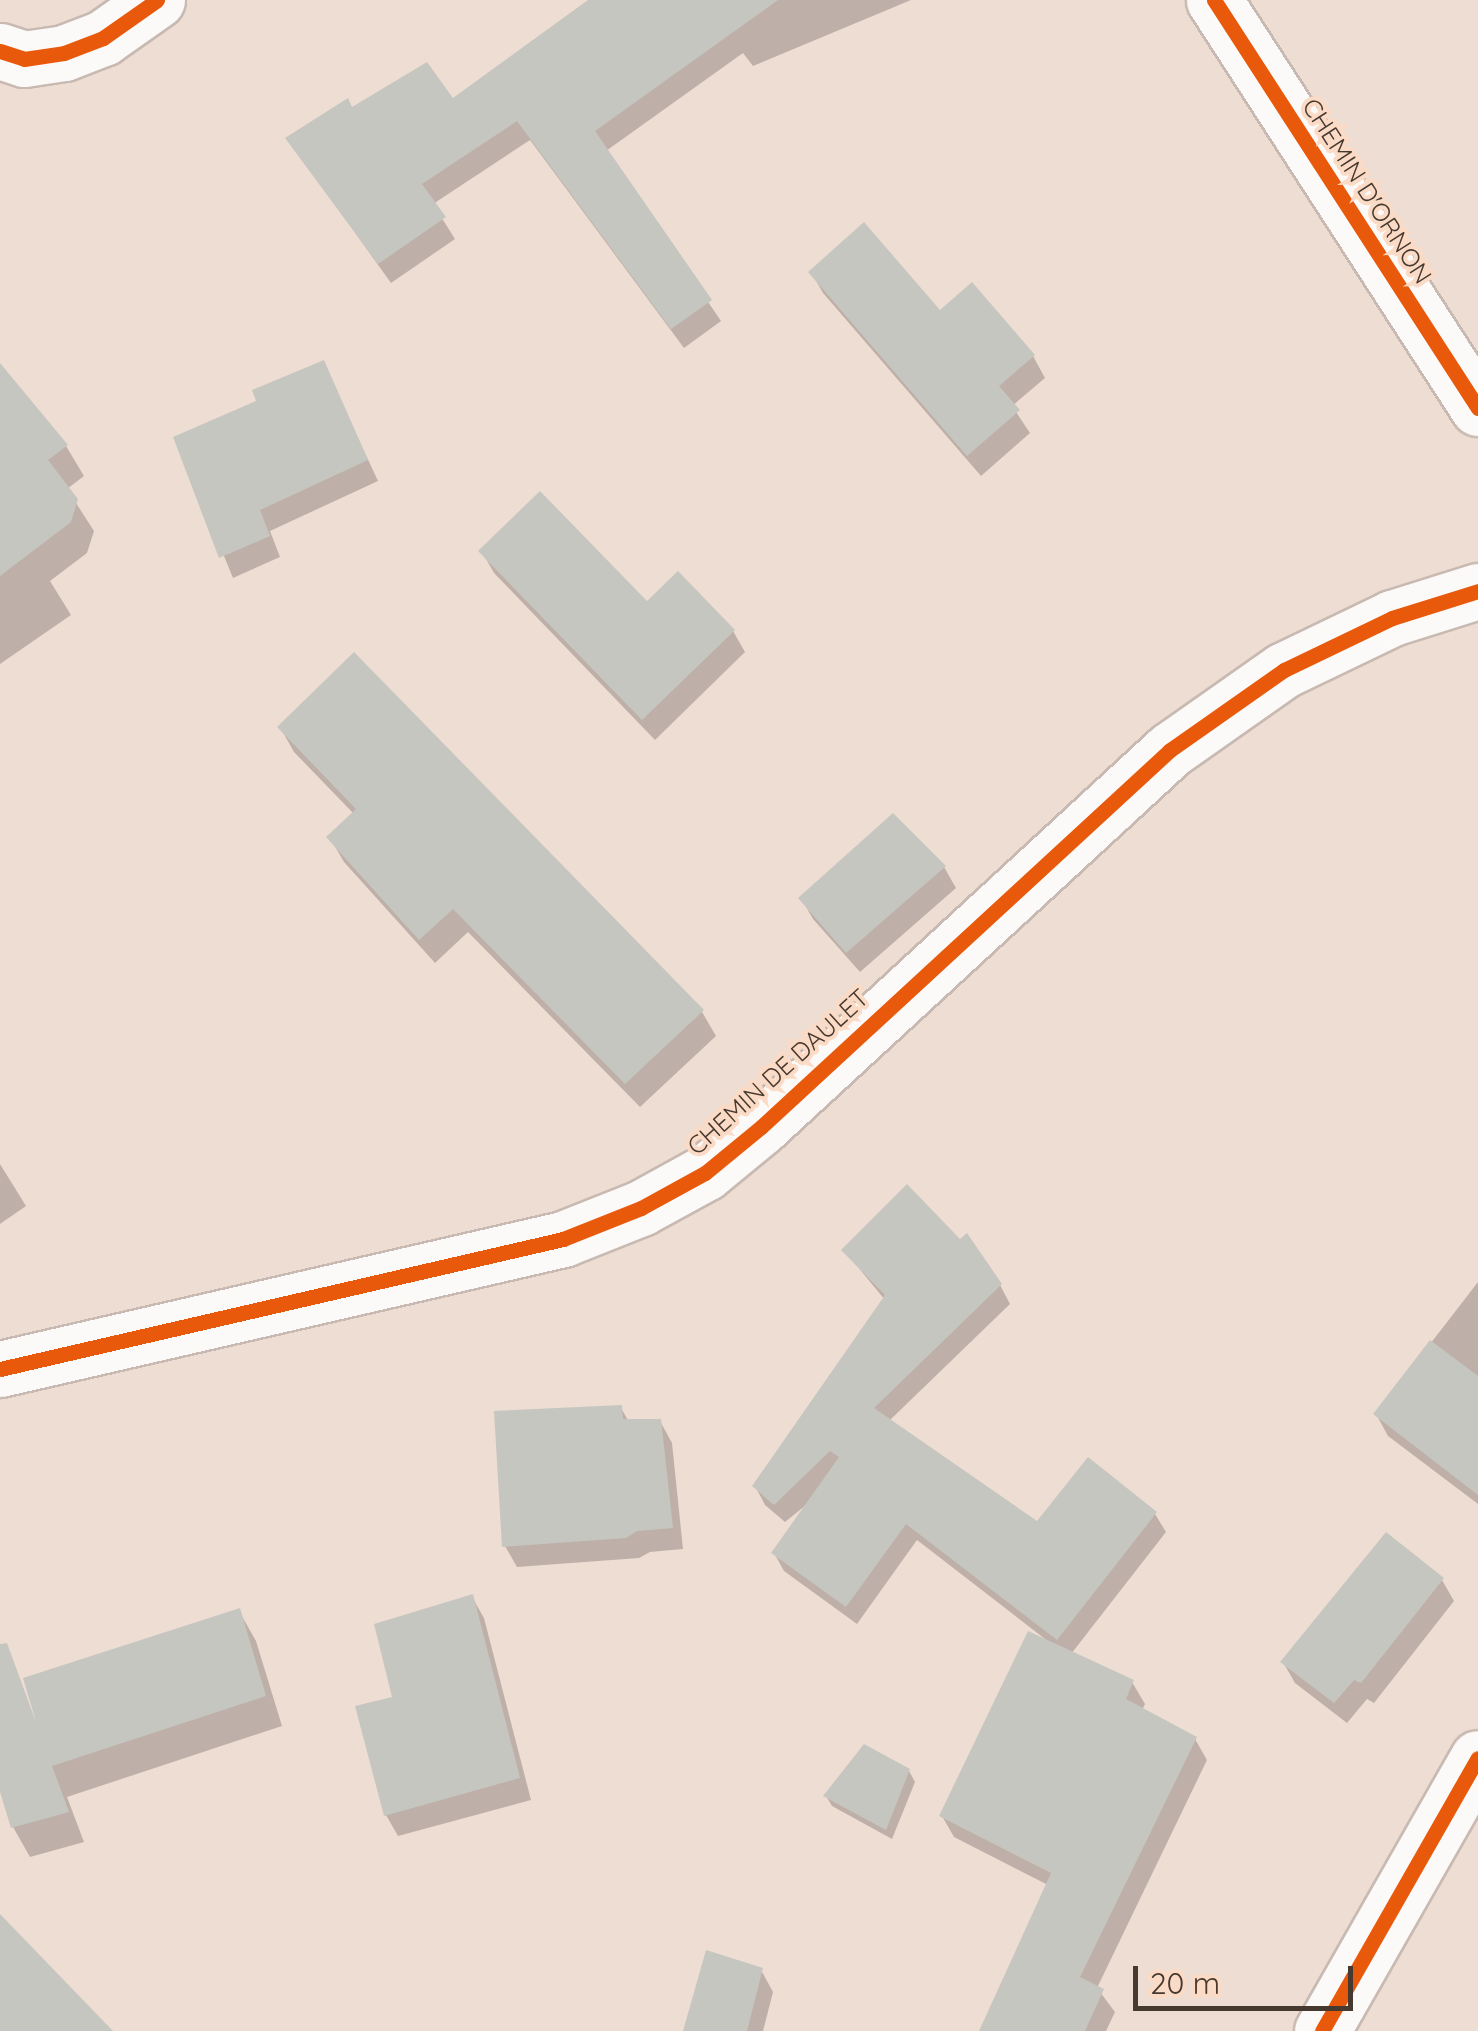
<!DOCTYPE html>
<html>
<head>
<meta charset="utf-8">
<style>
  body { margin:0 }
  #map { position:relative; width:1478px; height:2031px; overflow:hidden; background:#eeddd2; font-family:Quicksand,sans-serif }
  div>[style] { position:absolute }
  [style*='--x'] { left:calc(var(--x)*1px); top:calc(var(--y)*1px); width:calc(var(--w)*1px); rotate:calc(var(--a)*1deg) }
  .shadow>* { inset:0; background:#0003 }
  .building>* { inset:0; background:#c6c6c0 }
  .roads { filter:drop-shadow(2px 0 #c8bab2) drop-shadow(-2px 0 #c8bab2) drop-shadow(0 2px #c8bab2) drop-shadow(0 -2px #c8bab2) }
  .minor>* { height:55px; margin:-27.5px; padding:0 27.5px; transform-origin:27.5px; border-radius:27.5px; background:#fcfaf8 }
  .cycleway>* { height:15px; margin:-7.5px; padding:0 7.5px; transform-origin:7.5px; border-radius:7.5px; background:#e8590c }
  span { translate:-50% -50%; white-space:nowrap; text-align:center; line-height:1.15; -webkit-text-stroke:8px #fbdbc5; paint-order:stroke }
  .street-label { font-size:25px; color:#463930 }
  .scale { position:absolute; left:1133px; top:1966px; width:220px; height:45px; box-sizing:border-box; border:5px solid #463930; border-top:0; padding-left:12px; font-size:30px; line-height:35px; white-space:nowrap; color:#463930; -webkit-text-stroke:8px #fbdbc5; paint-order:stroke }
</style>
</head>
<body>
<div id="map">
  <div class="shadow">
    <i style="clip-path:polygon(594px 0,911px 0,753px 66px,743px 53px,606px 151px,721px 321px,684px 348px,530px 140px,433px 204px,455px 239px,391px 283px,288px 139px,352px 110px,453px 101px)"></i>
    <i style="clip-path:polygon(811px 272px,940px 314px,1033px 356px,1045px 378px,1012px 406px,1030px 433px,981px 476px,823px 293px)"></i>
    <i style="clip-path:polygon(323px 363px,378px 481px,270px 531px,280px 557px,233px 578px,176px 439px,259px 403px)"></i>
    <i style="clip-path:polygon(0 425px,66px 446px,84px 476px,67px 489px,94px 531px,87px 553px,50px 581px,71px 615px,0 664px)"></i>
    <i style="clip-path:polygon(482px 552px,733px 631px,745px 652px,655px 740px,494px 573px)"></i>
    <i style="clip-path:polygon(280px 727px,702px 1012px,716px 1036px,640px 1107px,468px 932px,435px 963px,344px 862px,330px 838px,354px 814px,294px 752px)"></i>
    <i style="clip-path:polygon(944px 867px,956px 888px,860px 972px,813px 919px,801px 898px)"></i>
    <i style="clip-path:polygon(0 1164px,26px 1206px,0 1224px)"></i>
    <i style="clip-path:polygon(844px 1250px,1000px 1285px,1010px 1304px,889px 1421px,1037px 1524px,1155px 1514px,1166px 1532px,1071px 1654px,1132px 1682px,1145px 1704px,1142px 1710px,1195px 1739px,1207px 1760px,1097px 1988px,1115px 2012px,1106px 2031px,982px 2031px,1048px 1885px,954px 1837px,942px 1816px,1045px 1639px,917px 1540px,857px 1624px,784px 1571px,774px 1553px,811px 1501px,785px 1522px,765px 1505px,755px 1486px,885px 1300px)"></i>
    <i style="clip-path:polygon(1478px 1282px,1478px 1504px,1388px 1436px,1376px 1414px)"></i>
    <i style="clip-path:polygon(621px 1408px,629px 1422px,660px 1421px,672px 1443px,683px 1549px,650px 1552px,639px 1558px,517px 1567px,505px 1546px)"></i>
    <i style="clip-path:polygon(1442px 1580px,1454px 1601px,1374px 1703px,1367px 1699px,1347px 1723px,1295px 1683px,1283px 1662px)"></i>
    <i style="clip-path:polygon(472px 1597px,484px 1618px,531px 1800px,398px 1836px,386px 1815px,395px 1699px)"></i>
    <i style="clip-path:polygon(239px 1611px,256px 1641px,282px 1726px,67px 1797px,84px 1842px,30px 1857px,13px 1827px,0 1783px,0 1735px,39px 1724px)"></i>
    <i style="clip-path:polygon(909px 1771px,915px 1782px,892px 1839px,832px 1806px,826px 1796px)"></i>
    <i style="clip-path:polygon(761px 1970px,773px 1992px,763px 2031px,686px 2031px)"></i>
  </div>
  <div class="building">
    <i style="clip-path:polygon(588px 0,778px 0,595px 131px,712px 300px,671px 329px,517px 121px,422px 184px,446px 217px,378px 264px,285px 138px,348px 98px,352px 107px,427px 62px,453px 98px)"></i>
    <i style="clip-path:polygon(864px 222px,940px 310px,972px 282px,1035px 355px,999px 386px,1020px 410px,967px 456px,808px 272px)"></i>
    <i style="clip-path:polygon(324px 360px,368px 460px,260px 510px,270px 536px,219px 558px,173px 437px,256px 401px,252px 390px)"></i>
    <i style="clip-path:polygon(0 363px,68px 445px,48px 460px,78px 499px,71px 522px,0 576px)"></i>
    <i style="clip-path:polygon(540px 491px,647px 601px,678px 571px,735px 630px,642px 720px,478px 551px)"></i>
    <i style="clip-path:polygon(354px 652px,704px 1010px,625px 1084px,453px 909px,419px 940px,326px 837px,356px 809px,277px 727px)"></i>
    <i style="clip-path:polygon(893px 813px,946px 866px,846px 953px,798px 898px)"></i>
    <i style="clip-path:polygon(907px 1184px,960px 1239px,967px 1233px,1002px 1284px,874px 1408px,1037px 1521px,1088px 1457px,1157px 1512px,1057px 1640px,906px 1524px,846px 1607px,771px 1553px,839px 1457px,830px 1451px,774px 1505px,752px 1486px,885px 1295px,841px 1250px)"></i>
    <i style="clip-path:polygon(1430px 1340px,1478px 1376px,1478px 1495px,1373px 1414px)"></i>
    <i style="clip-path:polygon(622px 1405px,623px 1419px,661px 1419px,673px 1528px,637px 1531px,626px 1538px,502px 1547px,494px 1411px)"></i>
    <i style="clip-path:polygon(1386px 1532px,1444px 1578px,1361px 1683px,1354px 1680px,1334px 1703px,1280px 1662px)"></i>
    <i style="clip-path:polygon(473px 1594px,520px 1778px,384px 1816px,355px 1706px,392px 1697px,374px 1624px)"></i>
    <i style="clip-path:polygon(240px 1608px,266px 1696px,52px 1766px,69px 1812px,11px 1828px,0 1792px,0 1644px,7px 1643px,36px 1722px,23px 1678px)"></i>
    <i style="clip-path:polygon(1028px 1631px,1134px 1680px,1126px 1699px,1197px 1737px,1080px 1977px,1104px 1989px,1085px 2031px,979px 2031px,1051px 1873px,939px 1816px)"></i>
    <i style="clip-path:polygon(864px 1744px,910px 1769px,886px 1830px,823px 1796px)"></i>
    <i style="clip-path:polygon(0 1914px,113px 2031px,0 2031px)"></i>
    <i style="clip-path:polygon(706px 1950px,763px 1968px,747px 2031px,683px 2031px)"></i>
  </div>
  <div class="roads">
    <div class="minor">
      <i style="--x:1214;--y:0;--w:486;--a:57.1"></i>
      <i style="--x:0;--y:51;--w:25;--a:18"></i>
      <i style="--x:24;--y:59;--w:40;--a:-8.5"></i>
      <i style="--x:64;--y:53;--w:42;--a:-21"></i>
      <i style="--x:103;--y:38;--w:66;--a:-35.1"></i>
      <i style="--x:0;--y:1369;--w:578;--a:-13"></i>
      <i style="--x:563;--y:1239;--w:84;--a:-21.7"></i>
      <i style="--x:641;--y:1208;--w:73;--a:-28.7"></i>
      <i style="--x:705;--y:1173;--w:72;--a:-39.4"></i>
      <i style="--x:761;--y:1127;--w:556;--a:-42.67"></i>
      <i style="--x:1170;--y:750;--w:139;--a:-35.1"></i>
      <i style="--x:1284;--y:670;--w:120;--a:-25.7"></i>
      <i style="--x:1392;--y:618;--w:90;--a:-17.4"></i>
      <i style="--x:1322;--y:2031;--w:314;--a:-60.3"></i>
    </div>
  </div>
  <div class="cycleway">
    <i style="--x:1214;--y:0;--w:486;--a:57.1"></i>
    <i style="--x:0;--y:51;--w:25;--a:18"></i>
    <i style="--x:24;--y:59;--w:40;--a:-8.5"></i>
    <i style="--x:64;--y:53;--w:42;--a:-21"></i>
    <i style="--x:103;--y:38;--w:66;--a:-35.1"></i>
    <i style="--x:0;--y:1369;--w:578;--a:-13"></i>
    <i style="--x:563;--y:1239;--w:84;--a:-21.7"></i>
    <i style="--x:641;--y:1208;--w:73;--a:-28.7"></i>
    <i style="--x:705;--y:1173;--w:72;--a:-39.4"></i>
    <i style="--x:761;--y:1127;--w:556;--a:-42.67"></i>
    <i style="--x:1170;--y:750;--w:139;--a:-35.1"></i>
    <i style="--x:1284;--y:670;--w:120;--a:-25.7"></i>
    <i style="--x:1392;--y:618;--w:90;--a:-17.4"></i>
    <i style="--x:1322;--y:2031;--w:314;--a:-60.3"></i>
  </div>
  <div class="street-label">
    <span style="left:1367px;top:191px;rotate:57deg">CHEMIN D'ORNON</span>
    <span style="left:778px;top:1072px;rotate:-42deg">CHEMIN DE DAULET</span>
  </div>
  <div class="scale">20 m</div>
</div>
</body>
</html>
